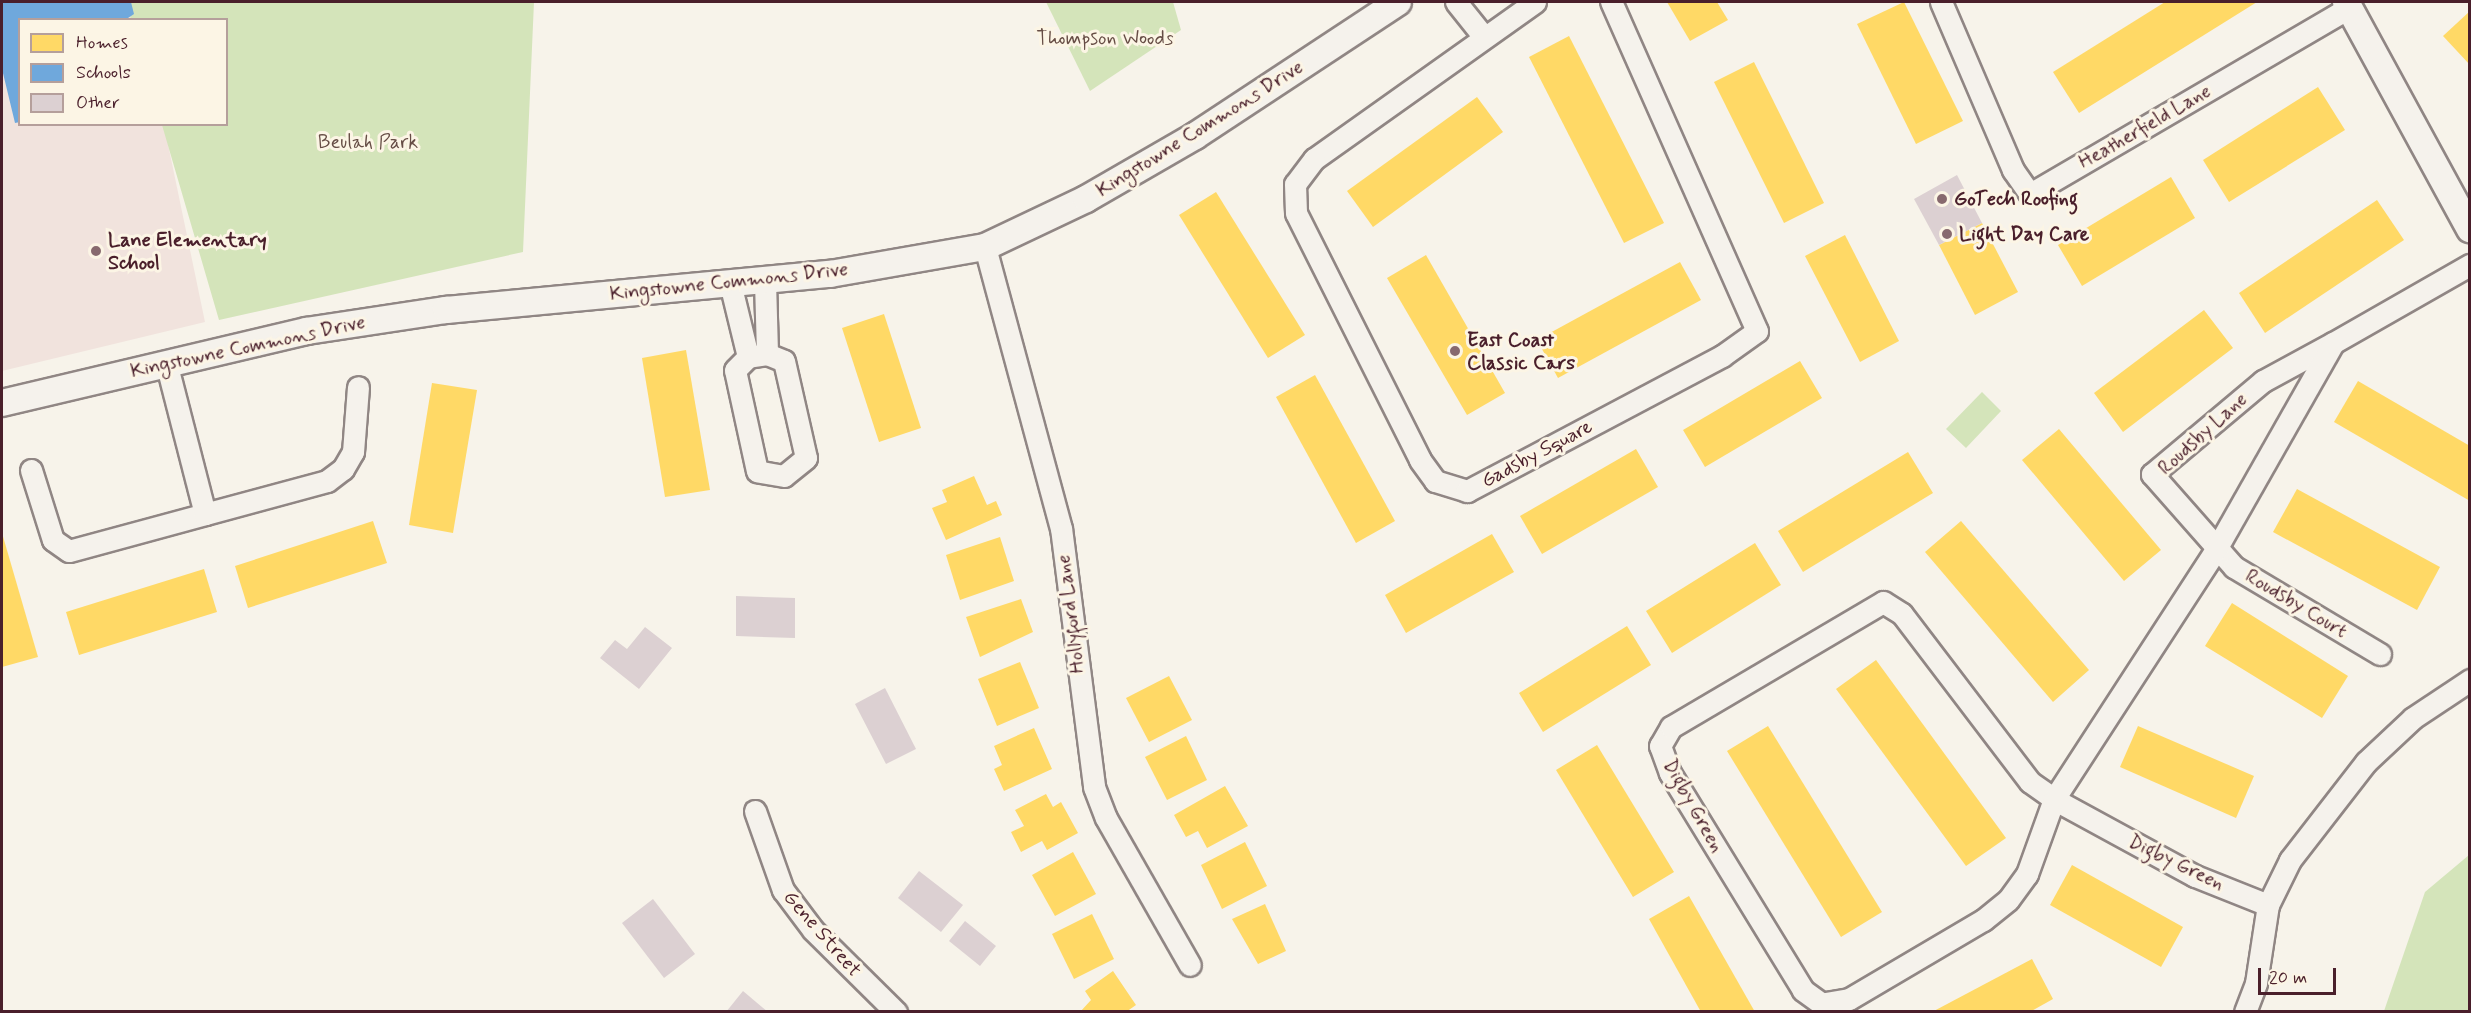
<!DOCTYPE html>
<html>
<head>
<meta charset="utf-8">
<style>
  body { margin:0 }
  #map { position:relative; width:2471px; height:1013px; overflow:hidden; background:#f7f3ea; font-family:Mynerve,sans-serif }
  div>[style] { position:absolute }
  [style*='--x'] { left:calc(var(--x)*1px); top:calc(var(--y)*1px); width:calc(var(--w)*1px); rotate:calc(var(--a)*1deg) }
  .built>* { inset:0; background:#f1e3dd }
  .green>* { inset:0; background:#d4e4ba }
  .homes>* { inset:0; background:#ffd966 }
  .schools>* { inset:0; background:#6fa8dc }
  .building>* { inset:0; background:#dcd0d2 }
  .roads { filter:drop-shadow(2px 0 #908684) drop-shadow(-2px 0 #908684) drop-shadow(0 2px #908684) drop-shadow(0 -2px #908684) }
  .minor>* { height:21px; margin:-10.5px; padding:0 10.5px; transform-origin:10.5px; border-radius:10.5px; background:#f5f2ec }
  .tertiary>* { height:26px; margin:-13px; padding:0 13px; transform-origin:13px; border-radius:13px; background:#f5f2ec }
  .dots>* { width:16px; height:16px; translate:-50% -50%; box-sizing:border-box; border:3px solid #fcf5e5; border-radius:50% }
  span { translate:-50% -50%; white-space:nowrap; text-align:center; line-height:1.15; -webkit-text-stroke:6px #fcf5e5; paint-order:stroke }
  .park-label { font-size:20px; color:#664d45 }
  .street-label { font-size:20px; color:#4a1f2b }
  .poi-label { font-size:20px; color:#4a1f2b; font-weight:700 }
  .left { translate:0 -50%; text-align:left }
  .frame { position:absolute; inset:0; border:3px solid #4a1f2b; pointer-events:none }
  .legend { position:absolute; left:18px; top:18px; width:210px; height:108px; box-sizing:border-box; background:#fcf5e5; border:2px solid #b59f9b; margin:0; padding:8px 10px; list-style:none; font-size:18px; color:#4a1f2b }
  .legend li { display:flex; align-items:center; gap:12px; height:30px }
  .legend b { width:30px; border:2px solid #b59f9b }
  .scale { position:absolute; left:2258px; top:968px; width:78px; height:27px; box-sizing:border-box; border:3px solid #4a1f2b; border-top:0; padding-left:8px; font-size:18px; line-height:21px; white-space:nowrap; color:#4a1f2b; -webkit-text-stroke:4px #fcf5e5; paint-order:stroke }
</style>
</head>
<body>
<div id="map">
  <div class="built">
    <i style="clip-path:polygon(2px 2px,137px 2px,142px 19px,20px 20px,20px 124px,164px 125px,205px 322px,2px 371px)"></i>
  </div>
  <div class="green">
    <i style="clip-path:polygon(126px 2px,534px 2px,523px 252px,219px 320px,162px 125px,226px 124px,226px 20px,131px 19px)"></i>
    <i style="clip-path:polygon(1046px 2px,1173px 2px,1181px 30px,1090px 91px)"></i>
    <i style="clip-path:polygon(1982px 392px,2001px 411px,1966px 448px,1946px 429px)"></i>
    <i style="clip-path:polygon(2469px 855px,2469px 1011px,2384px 1011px,2425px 892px)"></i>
  </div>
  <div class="homes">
    <i style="clip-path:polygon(1667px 2px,1717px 2px,1728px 20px,1690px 41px)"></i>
    <i style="clip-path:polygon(1904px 2px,1963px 121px,1916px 144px,1857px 24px)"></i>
    <i style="clip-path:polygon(2165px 2px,2257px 2px,2079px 113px,2053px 72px)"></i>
    <i style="clip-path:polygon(2470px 11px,2470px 65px,2443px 36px)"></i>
    <i style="clip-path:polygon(1569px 36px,1664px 223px,1624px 243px,1529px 57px)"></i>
    <i style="clip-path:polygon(1754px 62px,1824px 203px,1784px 223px,1714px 82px)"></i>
    <i style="clip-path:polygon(2318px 87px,2345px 130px,2229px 202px,2203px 160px)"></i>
    <i style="clip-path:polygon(1477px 97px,1503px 132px,1373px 227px,1347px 191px)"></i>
    <i style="clip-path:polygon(2171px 177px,2195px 218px,2082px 286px,2058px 245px)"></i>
    <i style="clip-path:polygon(1216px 192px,1305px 335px,1268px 358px,1179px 215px)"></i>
    <i style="clip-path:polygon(2377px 200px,2404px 240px,2265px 333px,2239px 293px)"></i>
    <i style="clip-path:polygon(1982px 223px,2018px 292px,1975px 315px,1939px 245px)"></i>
    <i style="clip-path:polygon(1845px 235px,1899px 341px,1860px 362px,1805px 256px)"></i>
    <i style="clip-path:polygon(1426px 255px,1505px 393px,1467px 415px,1387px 278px)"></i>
    <i style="clip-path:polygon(1680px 262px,1701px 300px,1558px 378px,1537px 340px)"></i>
    <i style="clip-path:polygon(2204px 310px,2233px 348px,2123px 432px,2094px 393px)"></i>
    <i style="clip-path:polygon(884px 314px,921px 428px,879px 442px,842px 328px)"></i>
    <i style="clip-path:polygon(686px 350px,710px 490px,665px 497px,642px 358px)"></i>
    <i style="clip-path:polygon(1800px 361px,1822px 398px,1705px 467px,1683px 430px)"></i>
    <i style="clip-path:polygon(1315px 375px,1395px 521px,1356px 543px,1276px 397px)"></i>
    <i style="clip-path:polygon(2358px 381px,2470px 446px,2470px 501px,2334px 422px)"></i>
    <i style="clip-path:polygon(432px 383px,477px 390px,453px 533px,409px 525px)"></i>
    <i style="clip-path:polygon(2059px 429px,2161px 550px,2124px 581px,2022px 460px)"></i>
    <i style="clip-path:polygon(1636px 449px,1658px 487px,1542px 554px,1520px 516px)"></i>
    <i style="clip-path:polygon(1908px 452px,1933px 493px,1803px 572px,1778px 531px)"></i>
    <i style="clip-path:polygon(974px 476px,987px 505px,996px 501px,1002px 515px,946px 540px,932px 508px,947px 502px,942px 490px)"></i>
    <i style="clip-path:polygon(2297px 489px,2440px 567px,2417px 610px,2273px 532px)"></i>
    <i style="clip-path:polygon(373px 521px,387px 563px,248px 608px,235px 566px)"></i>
    <i style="clip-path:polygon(1961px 521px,2089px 670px,2053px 702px,1925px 552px)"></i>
    <i style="clip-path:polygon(2px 533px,38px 657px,2px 667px)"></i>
    <i style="clip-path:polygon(1492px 534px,1514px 572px,1406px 633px,1385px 595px)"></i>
    <i style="clip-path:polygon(1000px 537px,1014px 581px,960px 600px,946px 555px)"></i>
    <i style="clip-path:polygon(1755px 543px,1781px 585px,1672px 653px,1646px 611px)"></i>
    <i style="clip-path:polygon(204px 569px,217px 612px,79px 655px,66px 612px)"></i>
    <i style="clip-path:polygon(1021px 599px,1033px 632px,980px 657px,966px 617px)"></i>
    <i style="clip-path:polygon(2232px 603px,2348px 676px,2322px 718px,2205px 646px)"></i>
    <i style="clip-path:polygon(1627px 626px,1651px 665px,1543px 732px,1519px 693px)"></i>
    <i style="clip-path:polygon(1876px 660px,2006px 838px,1966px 866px,1836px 689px)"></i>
    <i style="clip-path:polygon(1020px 662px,1039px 708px,997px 726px,978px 679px)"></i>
    <i style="clip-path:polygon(1169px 676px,1192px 720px,1149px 742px,1126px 698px)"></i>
    <i style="clip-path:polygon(1768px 726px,1882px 912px,1841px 937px,1727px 751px)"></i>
    <i style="clip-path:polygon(2138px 726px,2254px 776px,2236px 818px,2120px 767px)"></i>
    <i style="clip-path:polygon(1034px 728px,1052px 769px,1004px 791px,994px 769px,1002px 765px,994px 746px)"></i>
    <i style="clip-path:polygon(1186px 736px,1207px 780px,1167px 800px,1145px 757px)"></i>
    <i style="clip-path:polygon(1597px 745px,1674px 872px,1633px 897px,1556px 770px)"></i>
    <i style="clip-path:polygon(1225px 786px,1248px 826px,1207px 848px,1198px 831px,1186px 837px,1174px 815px)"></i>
    <i style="clip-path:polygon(1046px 794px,1053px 807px,1061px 802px,1078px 833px,1047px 850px,1042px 841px,1021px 852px,1011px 832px,1024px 826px,1015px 810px)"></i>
    <i style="clip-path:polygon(1245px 842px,1267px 886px,1222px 909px,1201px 865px)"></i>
    <i style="clip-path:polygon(1073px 852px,1096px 894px,1055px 916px,1032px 875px)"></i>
    <i style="clip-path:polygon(2072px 865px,2183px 927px,2161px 967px,2050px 905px)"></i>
    <i style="clip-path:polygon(1689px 896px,1755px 1012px,1701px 1012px,1649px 919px)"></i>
    <i style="clip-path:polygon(1265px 904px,1286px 951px,1258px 964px,1232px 919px)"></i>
    <i style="clip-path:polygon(1092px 914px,1114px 959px,1074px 979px,1052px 934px)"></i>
    <i style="clip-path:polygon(2032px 959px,2053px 999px,2030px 1012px,1932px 1012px)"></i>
    <i style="clip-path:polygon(1113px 971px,1136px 1005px,1126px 1012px,1080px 1012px,1091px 1000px,1085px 991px)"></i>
  </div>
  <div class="schools">
    <i style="clip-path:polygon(2px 2px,131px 2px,134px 14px,125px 20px,20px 20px,20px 122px,15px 123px,2px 69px)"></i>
  </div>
  <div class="building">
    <i style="clip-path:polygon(1957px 175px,1982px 223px,1939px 245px,1914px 199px)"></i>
    <i style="clip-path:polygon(736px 596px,795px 598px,795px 638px,736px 636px)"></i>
    <i style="clip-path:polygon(645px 627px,672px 648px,639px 689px,600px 658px,615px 640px,627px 649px)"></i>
    <i style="clip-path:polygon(885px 688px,916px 749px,886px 764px,855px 704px)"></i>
    <i style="clip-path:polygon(919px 871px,963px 905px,941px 932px,898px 898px)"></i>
    <i style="clip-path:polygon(653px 899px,695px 954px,664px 978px,622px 923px)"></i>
    <i style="clip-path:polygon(965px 921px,996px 946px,980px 966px,949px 941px)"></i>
    <i style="clip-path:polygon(743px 991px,768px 1012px,726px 1012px)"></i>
  </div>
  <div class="roads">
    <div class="minor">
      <i style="--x:1456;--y:2;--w:45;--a:51.3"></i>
      <i style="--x:1535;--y:2;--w:271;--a:144.6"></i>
      <i style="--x:1314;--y:159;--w:31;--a:127"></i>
      <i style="--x:1295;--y:184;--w:29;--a:88"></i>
      <i style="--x:1296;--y:213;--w:276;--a:63.3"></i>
      <i style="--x:1420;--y:460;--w:26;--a:54"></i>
      <i style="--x:1435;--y:481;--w:34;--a:17"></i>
      <i style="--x:1467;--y:491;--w:289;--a:-27.9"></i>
      <i style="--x:1722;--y:356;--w:43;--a:-35.5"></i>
      <i style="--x:1757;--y:331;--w:360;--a:-113.9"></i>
      <i style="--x:1941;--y:2;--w:183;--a:66.8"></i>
      <i style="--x:2013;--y:170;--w:29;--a:55"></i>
      <i style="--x:2030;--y:194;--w:371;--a:-30.3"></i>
      <i style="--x:985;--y:247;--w:291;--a:74.9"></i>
      <i style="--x:1061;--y:528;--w:261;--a:82.7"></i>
      <i style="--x:1094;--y:787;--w:33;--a:69"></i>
      <i style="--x:1106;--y:818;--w:169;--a:60.3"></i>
      <i style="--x:765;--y:281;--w:73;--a:88.4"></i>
      <i style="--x:730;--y:283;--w:76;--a:76.3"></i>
      <i style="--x:2333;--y:343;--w:80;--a:151.5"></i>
      <i style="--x:2263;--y:381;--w:145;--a:140"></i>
      <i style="--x:2152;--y:474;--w:124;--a:48.6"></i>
      <i style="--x:2234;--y:567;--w:170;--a:30.8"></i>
      <i style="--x:767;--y:354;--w:18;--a:22"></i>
      <i style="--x:784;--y:361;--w:99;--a:77.2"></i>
      <i style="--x:806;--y:458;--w:28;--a:141"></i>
      <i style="--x:784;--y:476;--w:27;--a:-170"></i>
      <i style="--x:757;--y:471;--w:103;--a:-102.3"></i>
      <i style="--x:735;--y:370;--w:18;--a:-45"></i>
      <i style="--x:748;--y:357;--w:19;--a:-9"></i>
      <i style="--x:31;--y:470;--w:73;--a:72.6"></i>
      <i style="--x:53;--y:540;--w:19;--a:35"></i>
      <i style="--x:69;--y:551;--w:141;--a:-15.2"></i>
      <i style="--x:205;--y:514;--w:157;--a:-104.4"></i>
      <i style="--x:205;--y:514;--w:126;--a:-15.1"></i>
      <i style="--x:327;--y:481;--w:20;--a:-37"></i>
      <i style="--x:343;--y:469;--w:20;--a:-60"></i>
      <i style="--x:353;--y:452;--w:65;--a:-85.6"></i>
      <i style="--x:1883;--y:602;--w:22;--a:32"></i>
      <i style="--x:1902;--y:614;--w:211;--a:52.7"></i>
      <i style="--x:2030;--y:782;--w:29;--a:35"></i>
      <i style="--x:2054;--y:799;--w:80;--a:109.8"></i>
      <i style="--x:2027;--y:874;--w:32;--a:126"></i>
      <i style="--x:2008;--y:900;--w:32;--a:141"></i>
      <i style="--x:1983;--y:920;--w:156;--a:149.5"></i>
      <i style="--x:1849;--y:999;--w:27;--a:170"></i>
      <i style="--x:1822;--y:1004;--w:24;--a:-144"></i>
      <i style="--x:1803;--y:990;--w:255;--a:-121.5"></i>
      <i style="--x:1670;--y:773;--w:29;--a:-110"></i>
      <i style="--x:1660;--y:746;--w:22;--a:-60"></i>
      <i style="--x:1671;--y:727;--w:246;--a:-30.5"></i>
      <i style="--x:755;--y:811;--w:84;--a:70.5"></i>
      <i style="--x:783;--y:890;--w:50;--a:53.1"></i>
      <i style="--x:813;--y:930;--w:117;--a:44.7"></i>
      <i style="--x:2268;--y:905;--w:79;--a:-158.3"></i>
      <i style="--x:2195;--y:876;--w:161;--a:-151.4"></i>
      <i style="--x:2054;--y:799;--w:296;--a:-57"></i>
      <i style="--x:2215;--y:551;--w:239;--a:-60.4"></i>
      <i style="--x:2333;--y:343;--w:158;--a:-29.7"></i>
      <i style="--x:2245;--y:1012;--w:31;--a:-69"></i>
      <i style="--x:2256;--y:983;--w:79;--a:-81.3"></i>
      <i style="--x:2268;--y:905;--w:50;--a:-63.9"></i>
      <i style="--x:2290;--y:860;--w:124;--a:-52.2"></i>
      <i style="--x:2366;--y:762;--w:64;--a:-43.1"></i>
      <i style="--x:2413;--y:718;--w:69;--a:-33.7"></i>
    </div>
    <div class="tertiary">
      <i style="--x:2346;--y:2;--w:259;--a:61.4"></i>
      <i style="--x:2;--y:403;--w:313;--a:-13.3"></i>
      <i style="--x:307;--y:331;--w:141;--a:-8.6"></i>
      <i style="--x:446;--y:310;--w:386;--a:-5.4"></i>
      <i style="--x:830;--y:274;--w:157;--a:-9.9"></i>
      <i style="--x:985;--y:247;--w:112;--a:-25.4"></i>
      <i style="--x:1086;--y:199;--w:126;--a:-30"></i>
      <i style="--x:1195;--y:136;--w:243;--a:-33.4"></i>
    </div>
  </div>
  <div class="dots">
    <i style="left:1942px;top:199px;background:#87696e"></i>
    <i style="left:1947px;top:234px;background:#87696e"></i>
    <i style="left:96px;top:251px;background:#87696e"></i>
    <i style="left:1455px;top:351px;background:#87696e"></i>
  </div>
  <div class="park-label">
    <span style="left:1105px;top:38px">Thompson Woods</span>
    <span style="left:368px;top:142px">Beulah Park</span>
  </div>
  <div class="street-label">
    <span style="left:2145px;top:127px;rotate:-30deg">Heatherfield Lane</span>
    <span style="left:1200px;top:129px;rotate:-32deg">Kingstowne Commons Drive</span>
    <span style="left:729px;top:282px;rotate:-6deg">Kingstowne Commons Drive</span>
    <span style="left:248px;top:347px;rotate:-12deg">Kingstowne Commons Drive</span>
    <span style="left:2203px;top:434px;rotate:-42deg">Roudsby Lane</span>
    <span style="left:1537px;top:454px;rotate:-28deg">Gadsby Square</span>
    <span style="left:2296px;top:604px;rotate:31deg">Roudsby Court</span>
    <span style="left:1071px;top:614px;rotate:-97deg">Hollyford Lane</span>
    <span style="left:1693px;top:806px;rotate:61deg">Digby Green</span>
    <span style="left:2176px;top:863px;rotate:26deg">Digby Green</span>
    <span style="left:822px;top:934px;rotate:49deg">Gene Street</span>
  </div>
  <div class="poi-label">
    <span class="left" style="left:1954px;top:199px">GoTech Roofing</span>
    <span class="left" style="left:1959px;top:234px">Light Day Care</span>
    <span class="left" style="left:108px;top:252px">Lane Elementary<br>School</span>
    <span class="left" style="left:1467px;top:352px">East Coast<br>Classic Cars</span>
  </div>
  <div class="frame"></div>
  <ul class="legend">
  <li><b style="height:16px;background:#ffd966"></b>Homes</li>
  <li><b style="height:16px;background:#6fa8dc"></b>Schools</li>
  <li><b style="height:16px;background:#dcd0d2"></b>Other</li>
  </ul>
  <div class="scale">20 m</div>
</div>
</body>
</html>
